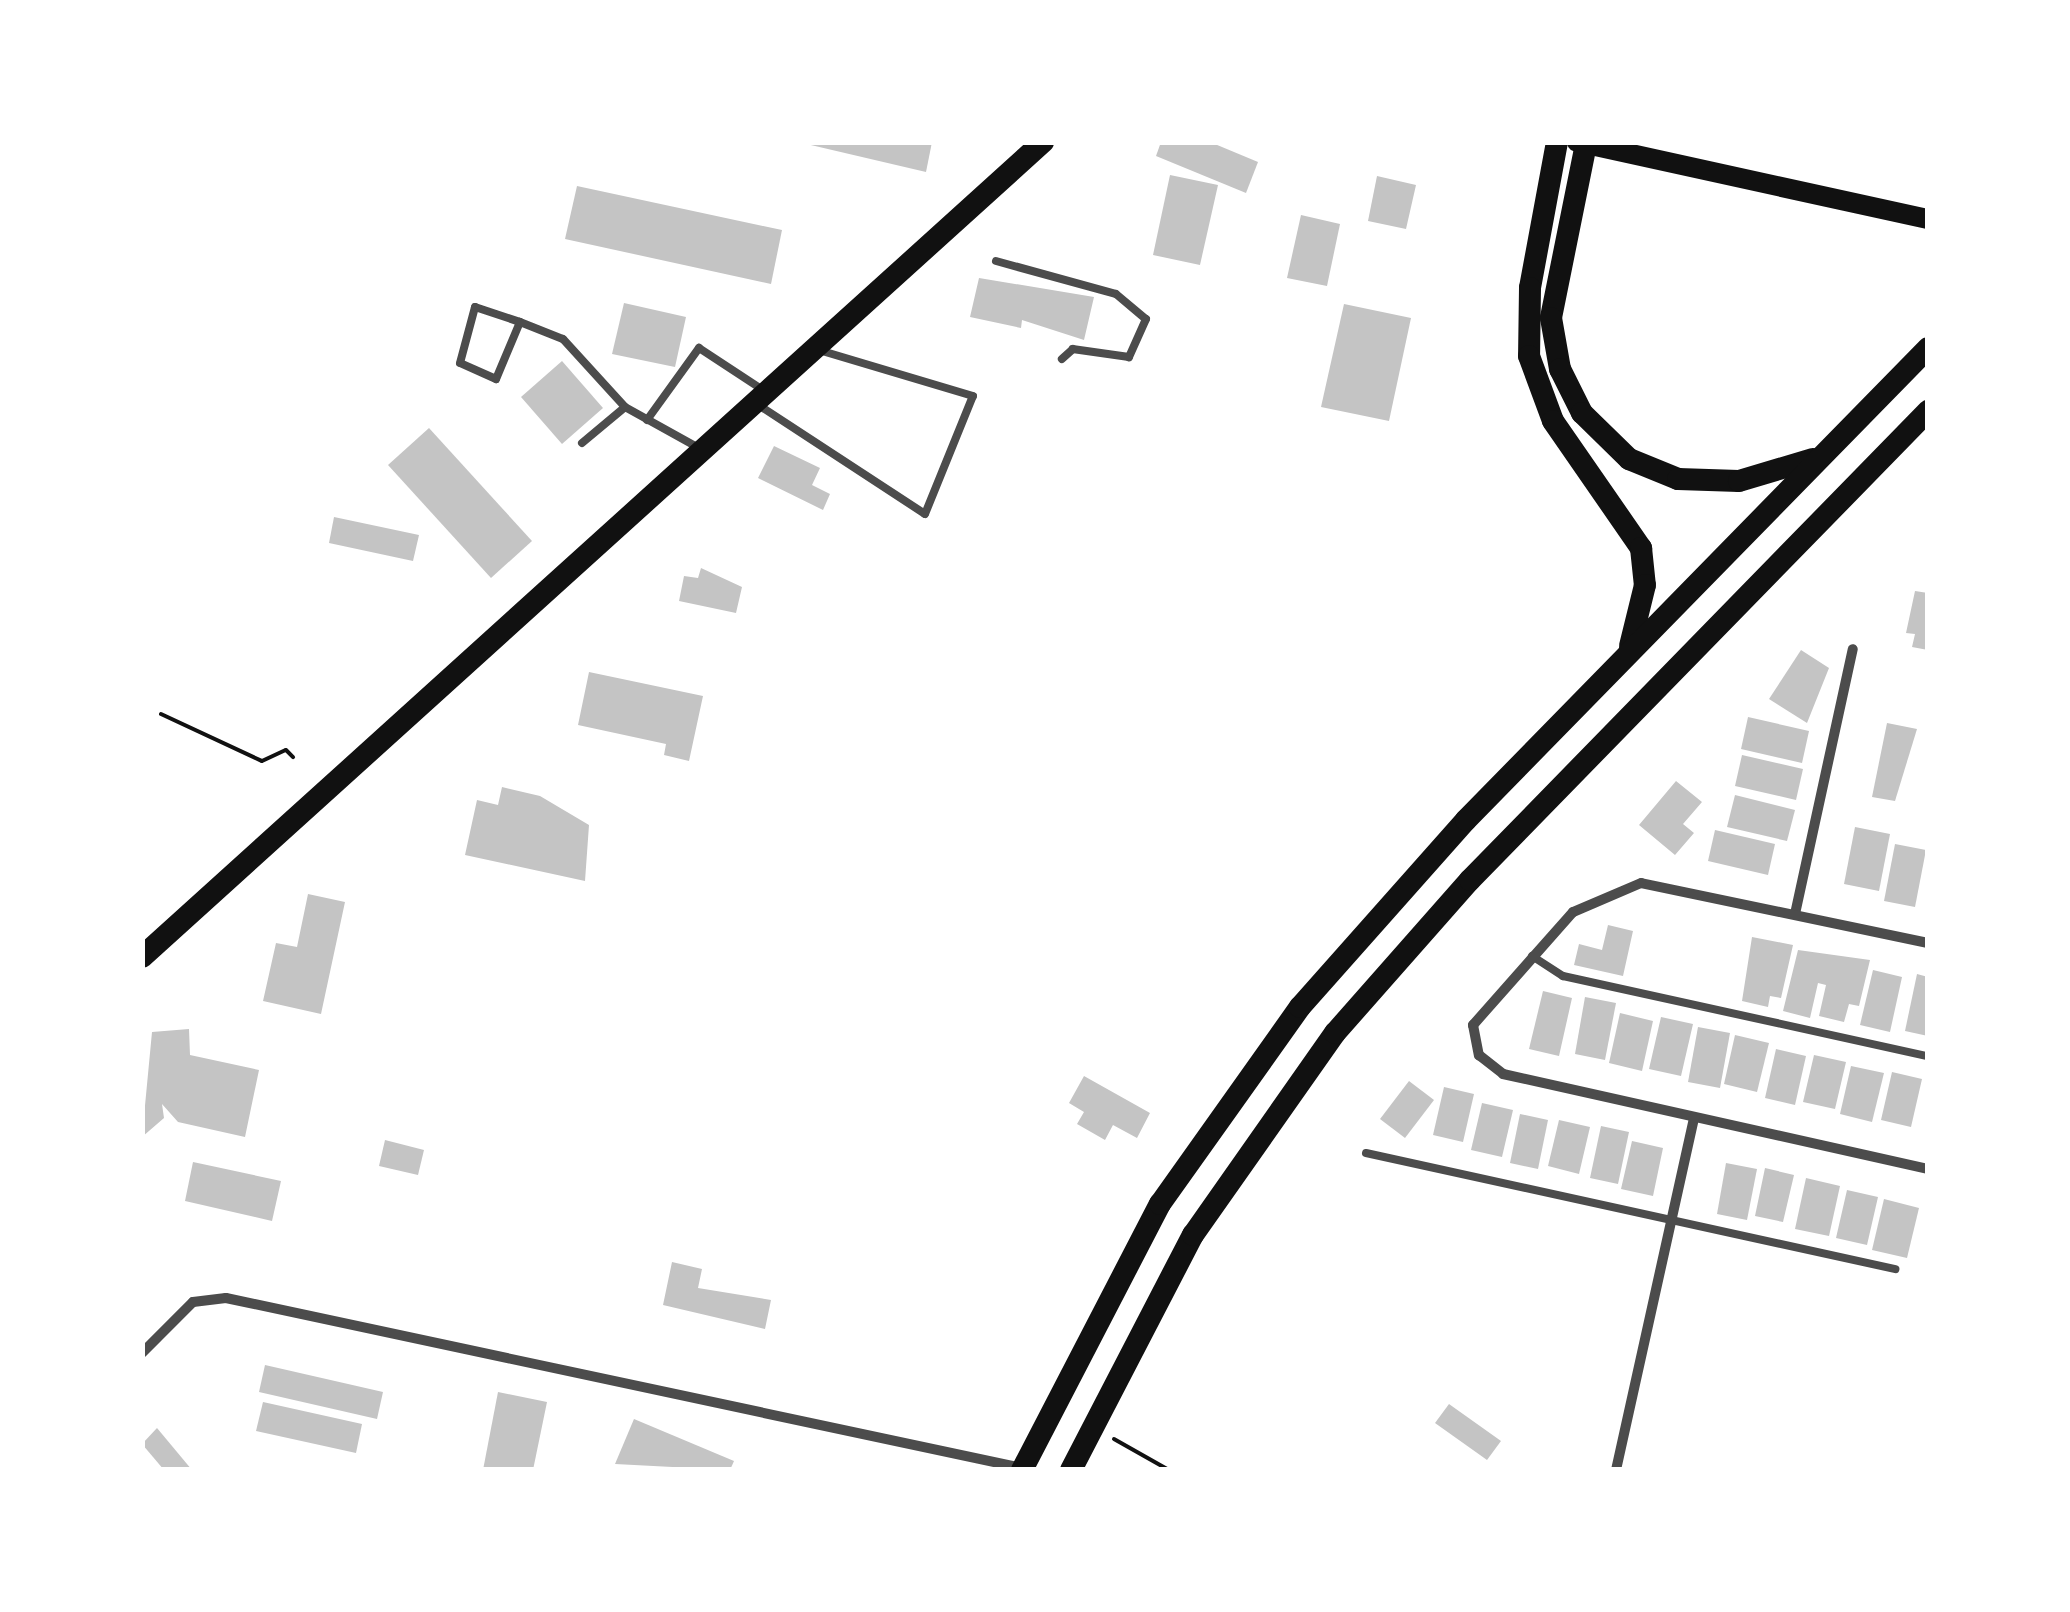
<!DOCTYPE html>
<html>
<head>
<meta charset="utf-8">
<style>
  body { margin:0 }
  #map { position:relative; width:2070px; height:1612px; overflow:hidden; background:#fff; font-family:"Zilla Slab",serif }
  div>[style] { position:absolute }
  [style*='--x'] { left:calc(var(--x)*1px); top:calc(var(--y)*1px); width:calc(var(--w)*1px); rotate:calc(var(--a)*1deg) }
  .building>* { inset:0; background:#c4c4c4 }
  .path>* { height:4px; margin:-2px; padding:0 2px; transform-origin:2px; border-radius:2px; background:#111 }
  .service>* { height:8px; margin:-4px; padding:0 4px; transform-origin:4px; border-radius:4px; background:#4c4c4c }
  .minor>* { height:10px; margin:-5px; padding:0 5px; transform-origin:5px; border-radius:5px; background:#4c4c4c }
  .secondary>* { height:20px; margin:-10px; padding:0 10px; transform-origin:10px; border-radius:10px; background:#111 }
  .primary>* { height:22px; margin:-11px; padding:0 11px; transform-origin:11px; border-radius:11px; background:#111 }
  .trunk>* { height:22px; margin:-11px; padding:0 11px; transform-origin:11px; border-radius:11px; background:#111 }
  span { translate:-50% -50%; white-space:nowrap; text-align:center; line-height:1.15; -webkit-text-stroke:9px #fff; paint-order:stroke }
  .frame { position:absolute; inset:0; border:145px solid #fff; pointer-events:none }
</style>
</head>
<body>
<div id="map">
  <div class="building">
    <i style="clip-path:polygon(798px 142px,932px 142px,926px 172px)"></i>
    <i style="clip-path:polygon(1161px 142px,1210px 142px,1258px 162px,1246px 193px,1156px 156px)"></i>
    <i style="clip-path:polygon(1170px 175px,1218px 185px,1200px 265px,1153px 255px)"></i>
    <i style="clip-path:polygon(1377px 176px,1416px 185px,1406px 229px,1368px 221px)"></i>
    <i style="clip-path:polygon(577px 186px,782px 230px,771px 284px,565px 239px)"></i>
    <i style="clip-path:polygon(1301px 215px,1340px 224px,1327px 286px,1287px 278px)"></i>
    <i style="clip-path:polygon(979px 278px,1094px 297px,1084px 340px,1022px 320px,1021px 328px,970px 317px)"></i>
    <i style="clip-path:polygon(624px 303px,686px 317px,675px 367px,612px 354px)"></i>
    <i style="clip-path:polygon(1344px 304px,1411px 318px,1389px 421px,1321px 407px)"></i>
    <i style="clip-path:polygon(562px 361px,603px 408px,562px 444px,521px 397px)"></i>
    <i style="clip-path:polygon(429px 428px,532px 541px,491px 578px,388px 465px)"></i>
    <i style="clip-path:polygon(774px 446px,820px 468px,812px 485px,830px 494px,823px 510px,758px 478px)"></i>
    <i style="clip-path:polygon(334px 517px,419px 535px,413px 561px,329px 543px)"></i>
    <i style="clip-path:polygon(701px 568px,742px 587px,736px 613px,679px 601px,684px 576px,698px 578px)"></i>
    <i style="clip-path:polygon(1915px 591px,1928px 593px,1928px 650px,1912px 647px,1915px 634px,1906px 633px)"></i>
    <i style="clip-path:polygon(1801px 650px,1829px 668px,1807px 723px,1769px 699px)"></i>
    <i style="clip-path:polygon(589px 672px,703px 696px,689px 761px,664px 755px,666px 744px,578px 725px)"></i>
    <i style="clip-path:polygon(1748px 717px,1809px 731px,1802px 763px,1741px 749px)"></i>
    <i style="clip-path:polygon(1887px 723px,1917px 729px,1895px 801px,1872px 797px)"></i>
    <i style="clip-path:polygon(1742px 755px,1803px 769px,1796px 800px,1735px 786px)"></i>
    <i style="clip-path:polygon(1676px 781px,1702px 802px,1683px 824px,1694px 833px,1675px 855px,1639px 825px)"></i>
    <i style="clip-path:polygon(502px 787px,540px 796px,589px 825px,585px 881px,465px 855px,477px 800px,498px 805px)"></i>
    <i style="clip-path:polygon(1735px 795px,1795px 810px,1787px 841px,1727px 827px)"></i>
    <i style="clip-path:polygon(1855px 827px,1890px 834px,1879px 891px,1844px 884px)"></i>
    <i style="clip-path:polygon(1715px 830px,1775px 844px,1768px 875px,1708px 861px)"></i>
    <i style="clip-path:polygon(1895px 844px,1926px 850px,1915px 907px,1884px 901px)"></i>
    <i style="clip-path:polygon(308px 894px,345px 902px,321px 1014px,263px 1001px,276px 943px,297px 947px)"></i>
    <i style="clip-path:polygon(1608px 925px,1633px 931px,1623px 976px,1574px 965px,1579px 944px,1602px 950px)"></i>
    <i style="clip-path:polygon(1752px 937px,1793px 945px,1781px 998px,1770px 996px,1768px 1007px,1742px 1001px)"></i>
    <i style="clip-path:polygon(1798px 950px,1870px 960px,1859px 1006px,1849px 1004px,1844px 1022px,1819px 1016px,1826px 985px,1818px 983px,1810px 1018px,1783px 1011px)"></i>
    <i style="clip-path:polygon(1873px 970px,1902px 977px,1890px 1032px,1860px 1025px)"></i>
    <i style="clip-path:polygon(1917px 974px,1928px 977px,1928px 1036px,1905px 1031px)"></i>
    <i style="clip-path:polygon(1543px 991px,1572px 998px,1559px 1056px,1529px 1049px)"></i>
    <i style="clip-path:polygon(1585px 997px,1616px 1003px,1605px 1060px,1575px 1054px)"></i>
    <i style="clip-path:polygon(1620px 1013px,1653px 1021px,1642px 1071px,1609px 1063px)"></i>
    <i style="clip-path:polygon(1661px 1017px,1693px 1024px,1681px 1076px,1649px 1069px)"></i>
    <i style="clip-path:polygon(1698px 1027px,1730px 1033px,1720px 1088px,1688px 1082px)"></i>
    <i style="clip-path:polygon(189px 1029px,190px 1055px,259px 1070px,245px 1137px,178px 1122px,162px 1104px,164px 1118px,142px 1137px,152px 1032px)"></i>
    <i style="clip-path:polygon(1735px 1035px,1769px 1043px,1757px 1092px,1724px 1084px)"></i>
    <i style="clip-path:polygon(1776px 1049px,1806px 1056px,1795px 1105px,1765px 1098px)"></i>
    <i style="clip-path:polygon(1814px 1055px,1846px 1062px,1835px 1109px,1803px 1102px)"></i>
    <i style="clip-path:polygon(1851px 1066px,1884px 1073px,1872px 1122px,1840px 1114px)"></i>
    <i style="clip-path:polygon(1892px 1072px,1922px 1079px,1911px 1127px,1881px 1120px)"></i>
    <i style="clip-path:polygon(1084px 1076px,1150px 1113px,1137px 1138px,1113px 1125px,1105px 1140px,1077px 1124px,1084px 1112px,1069px 1103px)"></i>
    <i style="clip-path:polygon(1409px 1081px,1434px 1100px,1405px 1138px,1380px 1119px)"></i>
    <i style="clip-path:polygon(1444px 1087px,1474px 1094px,1463px 1142px,1433px 1135px)"></i>
    <i style="clip-path:polygon(1482px 1103px,1513px 1110px,1502px 1157px,1471px 1150px)"></i>
    <i style="clip-path:polygon(1520px 1114px,1548px 1120px,1538px 1169px,1510px 1163px)"></i>
    <i style="clip-path:polygon(1559px 1120px,1590px 1127px,1579px 1174px,1548px 1166px)"></i>
    <i style="clip-path:polygon(1601px 1126px,1629px 1132px,1618px 1184px,1590px 1178px)"></i>
    <i style="clip-path:polygon(385px 1140px,424px 1150px,418px 1175px,379px 1166px)"></i>
    <i style="clip-path:polygon(1632px 1141px,1663px 1148px,1653px 1196px,1621px 1189px)"></i>
    <i style="clip-path:polygon(193px 1162px,281px 1181px,272px 1221px,185px 1201px)"></i>
    <i style="clip-path:polygon(1726px 1163px,1757px 1169px,1747px 1220px,1717px 1214px)"></i>
    <i style="clip-path:polygon(1765px 1168px,1794px 1175px,1783px 1222px,1755px 1216px)"></i>
    <i style="clip-path:polygon(1806px 1178px,1840px 1186px,1829px 1236px,1795px 1229px)"></i>
    <i style="clip-path:polygon(1847px 1190px,1878px 1197px,1867px 1245px,1836px 1238px)"></i>
    <i style="clip-path:polygon(1884px 1199px,1919px 1208px,1907px 1258px,1872px 1250px)"></i>
    <i style="clip-path:polygon(672px 1262px,702px 1269px,698px 1288px,771px 1300px,765px 1329px,663px 1305px)"></i>
    <i style="clip-path:polygon(265px 1365px,383px 1392px,377px 1419px,259px 1392px)"></i>
    <i style="clip-path:polygon(498px 1392px,547px 1402px,533px 1470px,483px 1470px)"></i>
    <i style="clip-path:polygon(263px 1402px,362px 1424px,356px 1453px,256px 1431px)"></i>
    <i style="clip-path:polygon(1449px 1404px,1501px 1441px,1487px 1460px,1435px 1423px)"></i>
    <i style="clip-path:polygon(634px 1419px,734px 1461px,730px 1470px,615px 1464px)"></i>
    <i style="clip-path:polygon(157px 1428px,192px 1470px,164px 1470px,142px 1444px)"></i>
  </div>
  <div class="path">
    <i style="--x:161;--y:714;--w:111;--a:25"></i>
    <i style="--x:262;--y:761;--w:26;--a:-25"></i>
    <i style="--x:286;--y:750;--w:10;--a:45"></i>
    <i style="--x:1114;--y:1439;--w:63;--a:29.4"></i>
  </div>
  <div class="service">
    <i style="--x:996;--y:261;--w:124;--a:15.4"></i>
    <i style="--x:1116;--y:294;--w:39;--a:40"></i>
    <i style="--x:1146;--y:319;--w:42;--a:114.1"></i>
    <i style="--x:1129;--y:357;--w:57;--a:-171.9"></i>
    <i style="--x:1073;--y:349;--w:15;--a:138"></i>
    <i style="--x:520;--y:322;--w:62;--a:112.8"></i>
    <i style="--x:496;--y:379;--w:39;--a:-156"></i>
    <i style="--x:460;--y:363;--w:58;--a:-75"></i>
    <i style="--x:475;--y:307;--w:47;--a:18.4"></i>
    <i style="--x:520;--y:322;--w:46;--a:21.6"></i>
    <i style="--x:563;--y:339;--w:92;--a:47.6"></i>
    <i style="--x:760;--y:406;--w:197;--a:33.2"></i>
    <i style="--x:925;--y:514;--w:127;--a:-67.9"></i>
    <i style="--x:973;--y:396;--w:161;--a:-163.4"></i>
    <i style="--x:647;--y:420;--w:89;--a:-54.2"></i>
    <i style="--x:699;--y:348;--w:77;--a:33.3"></i>
    <i style="--x:582;--y:443;--w:56;--a:-39.9"></i>
    <i style="--x:625;--y:407;--w:85;--a:29"></i>
    <i style="--x:1532;--y:956;--w:37;--a:33"></i>
    <i style="--x:1563;--y:976;--w:374;--a:12.4"></i>
    <i style="--x:1366;--y:1153;--w:542;--a:12.37"></i>
  </div>
  <div class="minor">
    <i style="--x:1795;--y:914;--w:271;--a:-77.7"></i>
    <i style="--x:1928;--y:943;--w:293;--a:-168.2"></i>
    <i style="--x:1641;--y:883;--w:74;--a:156.9"></i>
    <i style="--x:1573;--y:912;--w:151;--a:131.5"></i>
    <i style="--x:1473;--y:1025;--w:31;--a:79"></i>
    <i style="--x:1479;--y:1055;--w:31;--a:38"></i>
    <i style="--x:1503;--y:1074;--w:435;--a:12.6"></i>
    <i style="--x:142;--y:1353;--w:72;--a:-45"></i>
    <i style="--x:193;--y:1302;--w:33;--a:-7"></i>
    <i style="--x:226;--y:1298;--w:814;--a:12.06"></i>
    <i style="--x:1616;--y:1470;--w:361;--a:-77.5"></i>
  </div>
  <div class="secondary">
    <i style="--x:1577;--y:142;--w:359;--a:12.4"></i>
  </div>
  <div class="primary">
    <i style="--x:142;--y:957;--w:1215;--a:-42.13"></i>
  </div>
  <div class="trunk">
    <i style="--x:1557;--y:142;--w:148;--a:100.5"></i>
    <i style="--x:1530;--y:288;--w:68;--a:90.8"></i>
    <i style="--x:1529;--y:356;--w:69;--a:69.7"></i>
    <i style="--x:1553;--y:421;--w:155;--a:55.3"></i>
    <i style="--x:1641;--y:548;--w:37;--a:84"></i>
    <i style="--x:1645;--y:585;--w:63;--a:103.8"></i>
    <i style="--x:1586;--y:144;--w:177;--a:101.4"></i>
    <i style="--x:1551;--y:318;--w:52;--a:80"></i>
    <i style="--x:1560;--y:369;--w:49;--a:63.4"></i>
    <i style="--x:1582;--y:413;--w:66;--a:44.4"></i>
    <i style="--x:1629;--y:459;--w:53;--a:22.2"></i>
    <i style="--x:1678;--y:479;--w:61;--a:1.9"></i>
    <i style="--x:1739;--y:481;--w:77;--a:-16.6"></i>
    <i style="--x:1022;--y:1470;--w:300;--a:-62.6"></i>
    <i style="--x:1160;--y:1204;--w:242;--a:-54.6"></i>
    <i style="--x:1300;--y:1007;--w:250;--a:-48.4"></i>
    <i style="--x:1466;--y:820;--w:660;--a:-45.61"></i>
    <i style="--x:1071;--y:1470;--w:265;--a:-62.6"></i>
    <i style="--x:1193;--y:1235;--w:247;--a:-54.9"></i>
    <i style="--x:1335;--y:1033;--w:204;--a:-48.6"></i>
    <i style="--x:1470;--y:880;--w:656;--a:-45.68"></i>
  </div>
  <div class="frame"></div>
</div>
</body>
</html>
